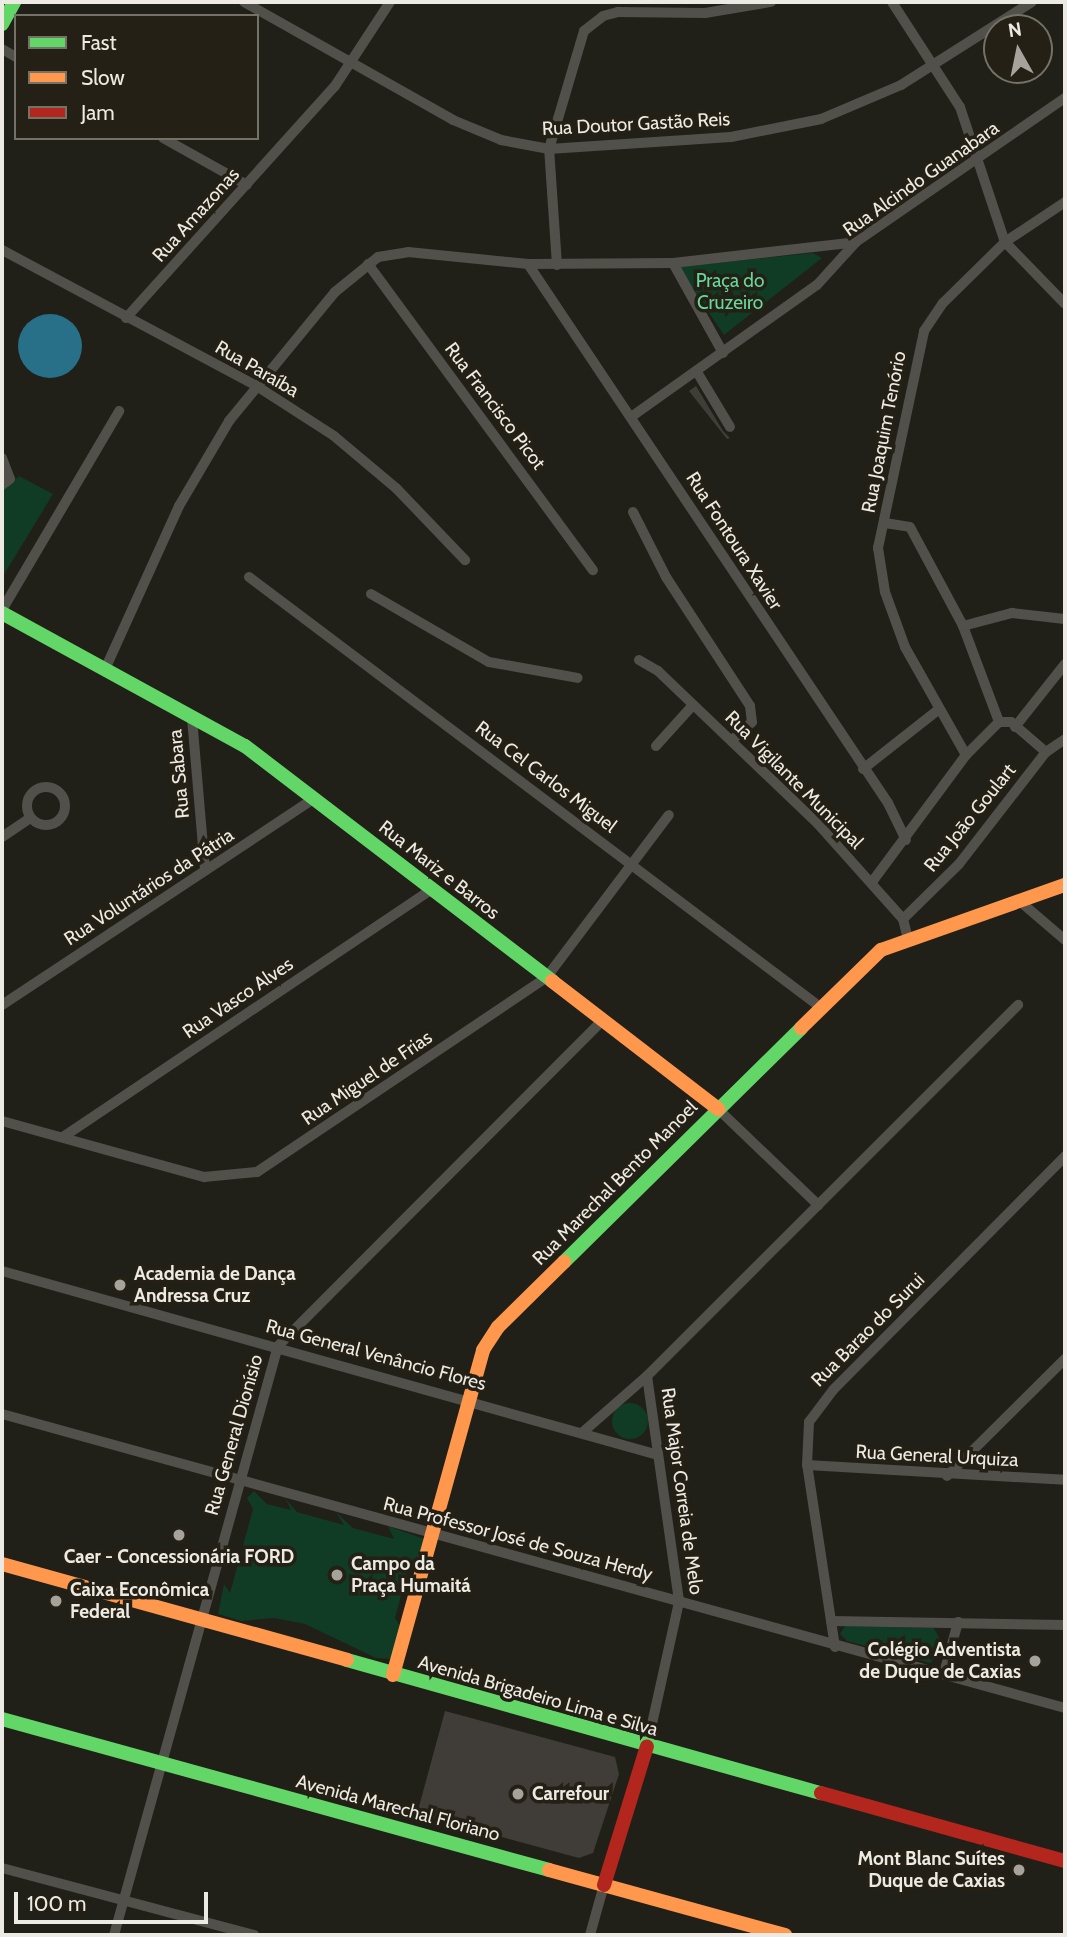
<!DOCTYPE html>
<html>
<head>
<meta charset="utf-8">
<style>
  body { margin:0 }
  #map { position:relative; width:1067px; height:1937px; overflow:hidden; background:#201f18; font-family:Cabin,sans-serif }
  div>[style] { position:absolute }
  [style*='--x'] { left:calc(var(--x)*1px); top:calc(var(--y)*1px); width:calc(var(--w)*1px); rotate:calc(var(--a)*1deg) }
  .green>* { inset:0; background:#103b25 }
  .round { border-radius:50% }
  .water>* { inset:0; background:#287087 }
  .building>* { inset:0; background:#403d39 }
  .street>* { height:10px; margin:-5px; padding:0 5px; transform-origin:5px; border-radius:5px; background:#51504b }
  .street>.ring { margin:-5px; padding:0; box-sizing:content-box; background:none; border:10px solid #51504b; border-radius:50% }
  .fast>* { height:14px; margin:-7px; padding:0 7px; transform-origin:7px; border-radius:7px; background:#63d668 }
  .slow>* { height:14px; margin:-7px; padding:0 7px; transform-origin:7px; border-radius:7px; background:#ff974d }
  .jam>* { height:14px; margin:-7px; padding:0 7px; transform-origin:7px; border-radius:7px; background:#b3261e }
  .dots>* { width:19px; height:19px; translate:-50% -50%; box-sizing:border-box; border:4px solid #242015; border-radius:50% }
  span { translate:-50% -50%; white-space:nowrap; text-align:center; line-height:1.15; -webkit-text-stroke:7px #242015; paint-order:stroke }
  .street-label { font-size:19px; color:#eceae2 }
  .park-label { font-size:19px; color:#66d89c }
  .poi-label { font-size:19px; color:#eceae2; font-weight:700 }
  .left { translate:0 -50%; text-align:left }
  .right { translate:-100% -50%; text-align:right }
  .frame { position:absolute; inset:0; border:4px solid #eceae2; pointer-events:none }
  .legend { position:absolute; left:14px; top:14px; width:245px; height:126px; box-sizing:border-box; background:#242015; border:2px solid #747167; margin:0; padding:9px 12px; list-style:none; font-size:21px; color:#eceae2 }
  .legend li { display:flex; align-items:center; gap:14px; height:35px }
  .legend b { width:35px; border:2px solid #747167 }
  .north { position:absolute; left:983px; top:14px; width:70px; height:70px; box-sizing:border-box; background:#242015; border:2px solid #747167; border-radius:50%; rotate:351deg; font-size:19px; font-weight:700; line-height:28px; text-align:center; color:#eceae2 }
  .north::after { content:''; display:block; margin:auto; width:24px; height:32px; background:#a5a39b; clip-path:polygon(50% 0,100% 100%,50% 72%,0 100%) }
  .scale { position:absolute; left:14px; top:1892px; width:194px; height:32px; box-sizing:border-box; border:4px solid #eceae2; border-top:0; padding-left:9px; font-size:21px; line-height:24px; white-space:nowrap; color:#eceae2; -webkit-text-stroke:5px #242015; paint-order:stroke }
</style>
</head>
<body>
<div id="map">
  <div class="green">
    <i style="clip-path:polygon(813px 253px,822px 258px,724px 335px,678px 267px)"></i>
    <i style="clip-path:polygon(19px 476px,53px 494px,2px 578px,2px 491px)"></i>
    <i class="round" style="left:612px;top:1403px;width:36px;height:36px"></i>
    <i style="clip-path:polygon(254px 1491px,267px 1504px,291px 1510px,285px 1498px,297px 1512px,344px 1525px,336px 1512px,353px 1528px,394px 1539px,388px 1526px,424px 1539px,418px 1566px,411px 1559px,395px 1618px,402px 1629px,392px 1659px,376px 1658px,305px 1624px,274px 1618px,241px 1621px,218px 1614px,224px 1584px,230px 1593px,253px 1509px,247px 1498px)"></i>
    <i style="clip-path:polygon(845px 1626px,934px 1628px,945px 1649px,930px 1663px,847px 1641px,840px 1634px)"></i>
  </div>
  <div class="water">
    <i class="round" style="left:18px;top:314px;width:64px;height:64px"></i>
  </div>
  <div class="building">
    <i style="clip-path:polygon(696px 386px,723px 431px,730px 438px,727px 439px,689px 391px)"></i>
    <i style="clip-path:polygon(445px 1711px,615px 1757px,619px 1774px,593px 1853px,579px 1858px,417px 1814px)"></i>
  </div>
  <div class="street">
    <i style="--x:244;--y:2;--w:240;--a:29.4"></i>
    <i style="--x:453;--y:120;--w:52;--a:22.6"></i>
    <i style="--x:501;--y:140;--w:49;--a:10.6"></i>
    <i style="--x:549;--y:149;--w:182;--a:-3.8"></i>
    <i style="--x:731;--y:137;--w:92;--a:-11.3"></i>
    <i style="--x:821;--y:119;--w:87;--a:-23"></i>
    <i style="--x:901;--y:85;--w:155;--a:-32.4"></i>
    <i style="--x:892;--y:2;--w:125;--a:57.1"></i>
    <i style="--x:960;--y:107;--w:142;--a:71.6"></i>
    <i style="--x:1005;--y:242;--w:86;--a:45.9"></i>
    <i style="--x:2;--y:49;--w:16;--a:30"></i>
    <i style="--x:163;--y:138;--w:96;--a:29.2"></i>
    <i style="--x:2;--y:250;--w:287;--a:28.1"></i>
    <i style="--x:255;--y:385;--w:94;--a:32.8"></i>
    <i style="--x:334;--y:436;--w:81;--a:40"></i>
    <i style="--x:396;--y:488;--w:100;--a:46.2"></i>
    <i style="--x:673;--y:263;--w:103;--a:60.9"></i>
    <i style="--x:368;--y:264;--w:380;--a:53.7"></i>
    <i style="--x:528;--y:264;--w:648;--a:56.26"></i>
    <i style="--x:888;--y:803;--w:41;--a:64.1"></i>
    <i style="--x:557;--y:265;--w:116;--a:-93.9"></i>
    <i style="--x:549;--y:149;--w:123;--a:-73.5"></i>
    <i style="--x:584;--y:31;--w:24;--a:-38"></i>
    <i style="--x:603;--y:16;--w:16;--a:-15"></i>
    <i style="--x:618;--y:12;--w:87;--a:0.7"></i>
    <i style="--x:705;--y:13;--w:67;--a:-9.5"></i>
    <i style="--x:126;--y:318;--w:312;--a:-48"></i>
    <i style="--x:335;--y:86;--w:100;--a:-56.8"></i>
    <i style="--x:697;--y:372;--w:64;--a:59"></i>
    <i style="--x:631;--y:417;--w:228;--a:-35.4"></i>
    <i style="--x:817;--y:285;--w:58;--a:-47.8"></i>
    <i style="--x:856;--y:242;--w:254;--a:-34.6"></i>
    <i style="--x:2;--y:458;--w:22;--a:69"></i>
    <i style="--x:10;--y:479;--w:10;--a:143"></i>
    <i style="--x:633;--y:512;--w:73;--a:63.1"></i>
    <i style="--x:666;--y:577;--w:154;--a:56.9"></i>
    <i style="--x:750;--y:706;--w:16;--a:83"></i>
    <i style="--x:752;--y:722;--w:28;--a:138"></i>
    <i style="--x:885;--y:523;--w:25;--a:9"></i>
    <i style="--x:910;--y:527;--w:112;--a:61.8"></i>
    <i style="--x:963;--y:626;--w:103;--a:69.4"></i>
    <i style="--x:249;--y:577;--w:715;--a:36.98"></i>
    <i style="--x:371;--y:594;--w:136;--a:30"></i>
    <i style="--x:489;--y:662;--w:90;--a:10.2"></i>
    <i style="--x:2;--y:610;--w:231;--a:-59.5"></i>
    <i style="--x:963;--y:626;--w:51;--a:-14.9"></i>
    <i style="--x:1012;--y:613;--w:53;--a:6.5"></i>
    <i style="--x:639;--y:660;--w:22;--a:30"></i>
    <i style="--x:658;--y:671;--w:221;--a:43.7"></i>
    <i style="--x:818;--y:824;--w:127;--a:48.2"></i>
    <i style="--x:903;--y:919;--w:21;--a:76"></i>
    <i style="--x:106;--y:667;--w:177;--a:-65.6"></i>
    <i style="--x:179;--y:506;--w:99;--a:-59.5"></i>
    <i style="--x:229;--y:421;--w:167;--a:-50.6"></i>
    <i style="--x:335;--y:292;--w:55;--a:-39.1"></i>
    <i style="--x:378;--y:257;--w:30;--a:-9"></i>
    <i style="--x:408;--y:252;--w:121;--a:5.7"></i>
    <i style="--x:528;--y:264;--w:145;--a:-0.4"></i>
    <i style="--x:673;--y:263;--w:184;--a:-6.5"></i>
    <i style="--x:192;--y:718;--w:153;--a:85.1"></i>
    <i style="--x:999;--y:722;--w:12;--a:0"></i>
    <i style="--x:1011;--y:722;--w:46;--a:40.6"></i>
    <i style="--x:1015;--y:727;--w:80;--a:-51.6"></i>
    <i style="--x:656;--y:746;--w:55;--a:-47.9"></i>
    <i style="--x:966;--y:755;--w:124;--a:-119.5"></i>
    <i style="--x:905;--y:647;--w:59;--a:-110"></i>
    <i style="--x:885;--y:592;--w:45;--a:-99"></i>
    <i style="--x:878;--y:548;--w:222;--a:-78"></i>
    <i style="--x:924;--y:331;--w:34;--a:-56"></i>
    <i style="--x:943;--y:303;--w:87;--a:-44.5"></i>
    <i style="--x:1005;--y:242;--w:72;--a:-33.7"></i>
    <i style="--x:863;--y:769;--w:95;--a:-38.2"></i>
    <i class="ring" style="left:27px;top:787px;width:28px;height:28px"></i>
    <i style="--x:2;--y:837;--w:34;--a:-34"></i>
    <i style="--x:872;--y:882;--w:158;--a:-53.5"></i>
    <i style="--x:966;--y:755;--w:47;--a:-45"></i>
    <i style="--x:1023;--y:904;--w:55;--a:40.6"></i>
    <i style="--x:903;--y:919;--w:78;--a:-44.5"></i>
    <i style="--x:959;--y:864;--w:142;--a:-52.2"></i>
    <i style="--x:1046;--y:752;--w:23;--a:-34"></i>
    <i style="--x:2;--y:1005;--w:375;--a:-33.5"></i>
    <i style="--x:718;--y:1109;--w:139;--a:43.8"></i>
    <i style="--x:2;--y:1121;--w:210;--a:15.5"></i>
    <i style="--x:204;--y:1177;--w:53;--a:-5.4"></i>
    <i style="--x:257;--y:1172;--w:348;--a:-33.9"></i>
    <i style="--x:546;--y:978;--w:204;--a:-53"></i>
    <i style="--x:63;--y:1137;--w:445;--a:-33.9"></i>
    <i style="--x:2;--y:1271;--w:681;--a:15.67"></i>
    <i style="--x:647;--y:1376;--w:228;--a:81.9"></i>
    <i style="--x:679;--y:1602;--w:148;--a:102.5"></i>
    <i style="--x:2;--y:1414;--w:1103;--a:15.46"></i>
    <i style="--x:583;--y:1432;--w:85;--a:-41.2"></i>
    <i style="--x:647;--y:1376;--w:525;--a:-45"></i>
    <i style="--x:807;--y:1465;--w:258;--a:3.3"></i>
    <i style="--x:947;--y:1476;--w:166;--a:-44.8"></i>
    <i style="--x:831;--y:1621;--w:234;--a:1"></i>
    <i style="--x:835;--y:1647;--w:184;--a:-98.7"></i>
    <i style="--x:807;--y:1465;--w:43;--a:-87.3"></i>
    <i style="--x:809;--y:1422;--w:40;--a:-53"></i>
    <i style="--x:833;--y:1390;--w:330;--a:-45.2"></i>
    <i style="--x:944;--y:1673;--w:53;--a:-74.6"></i>
    <i style="--x:2;--y:1868;--w:261;--a:14.9"></i>
    <i style="--x:114;--y:1935;--w:611;--a:-74.44"></i>
    <i style="--x:278;--y:1346;--w:459;--a:-45.1"></i>
    <i style="--x:590;--y:1935;--w:52;--a:-74.4"></i>
  </div>
  <div class="fast">
    <i style="--x:2;--y:24;--w:25;--a:-61"></i>
    <i style="--x:2;--y:613;--w:277;--a:28.7"></i>
    <i style="--x:245;--y:746;--w:387;--a:37.4"></i>
    <i style="--x:564;--y:1262;--w:333;--a:-44.6"></i>
    <i style="--x:347;--y:1660;--w:492;--a:15.7"></i>
    <i style="--x:2;--y:1719;--w:567;--a:15.43"></i>
  </div>
  <div class="slow">
    <i style="--x:552;--y:981;--w:210;--a:37.6"></i>
    <i style="--x:801;--y:1028;--w:112;--a:-44.3"></i>
    <i style="--x:881;--y:950;--w:195;--a:-19.5"></i>
    <i style="--x:2;--y:1564;--w:358;--a:15.5"></i>
    <i style="--x:393;--y:1675;--w:337;--a:-74.5"></i>
    <i style="--x:483;--y:1350;--w:27;--a:-57"></i>
    <i style="--x:498;--y:1327;--w:93;--a:-44.6"></i>
    <i style="--x:549;--y:1870;--w:245;--a:15.4"></i>
  </div>
  <div class="jam">
    <i style="--x:821;--y:1793;--w:253;--a:15.6"></i>
    <i style="--x:604;--y:1885;--w:145;--a:-72.8"></i>
  </div>
  <div class="dots">
    <i style="left:120px;top:1285px;background:#a5a39b"></i>
    <i style="left:179px;top:1535px;background:#a5a39b"></i>
    <i style="left:337px;top:1575px;background:#a5a39b"></i>
    <i style="left:56px;top:1601px;background:#a5a39b"></i>
    <i style="left:1035px;top:1661px;background:#a5a39b"></i>
    <i style="left:518px;top:1794px;background:#a5a39b"></i>
    <i style="left:1019px;top:1870px;background:#a5a39b"></i>
  </div>
  <div class="street-label">
    <span style="left:636px;top:124px;rotate:-3deg">Rua Doutor Gastão Reis</span>
    <span style="left:921px;top:179px;rotate:-35deg">Rua Alcindo Guanabara</span>
    <span style="left:196px;top:215px;rotate:-48deg">Rua Amazonas</span>
    <span style="left:257px;top:369px;rotate:30deg">Rua Paraíba</span>
    <span style="left:495px;top:406px;rotate:53deg">Rua Francisco Picot</span>
    <span style="left:884px;top:432px;rotate:-79deg">Rua Joaquim Tenório</span>
    <span style="left:734px;top:541px;rotate:57deg">Rua Fontoura Xavier</span>
    <span style="left:179px;top:774px;rotate:-95deg">Rua Sabara</span>
    <span style="left:546px;top:777px;rotate:37deg">Rua Cel Carlos Miguel</span>
    <span style="left:794px;top:780px;rotate:45deg">Rua Vigilante Municipal</span>
    <span style="left:970px;top:818px;rotate:-51deg">Rua Joāo Goulart</span>
    <span style="left:439px;top:870px;rotate:38deg">Rua Mariz e Barros</span>
    <span style="left:149px;top:887px;rotate:-33deg">Rua Voluntários da Pátria</span>
    <span style="left:238px;top:998px;rotate:-34deg">Rua Vasco Alves</span>
    <span style="left:367px;top:1078px;rotate:-34deg">Rua Miguel de Frias</span>
    <span style="left:615px;top:1183px;rotate:-45deg">Rua Marechal Bento Manoel</span>
    <span style="left:868px;top:1330px;rotate:-45deg">Rua Barao do Surui</span>
    <span style="left:376px;top:1355px;rotate:15deg">Rua General Venâncio Flores</span>
    <span style="left:234px;top:1435px;rotate:-74deg">Rua General Dionísio</span>
    <span style="left:937px;top:1456px;rotate:3deg">Rua General Urquiza</span>
    <span style="left:682px;top:1491px;rotate:82deg">Rua Major Correia de Melo</span>
    <span style="left:518px;top:1539px;rotate:15deg">Rua Professor José de Souza Herdy</span>
    <span style="left:538px;top:1696px;rotate:16deg">Avenida Brigadeiro Lima e Silva</span>
    <span style="left:398px;top:1808px;rotate:15deg">Avenida Marechal Floriano</span>
  </div>
  <div class="park-label">
    <span style="left:730px;top:292px">Praça do<br>Cruzeiro</span>
  </div>
  <div class="poi-label">
    <span class="left" style="left:134px;top:1285px">Academia de Dança<br>Andressa Cruz</span>
    <span style="left:179px;top:1557px">Caer - Concessionária FORD</span>
    <span class="left" style="left:351px;top:1575px">Campo da<br>Praça Humaitá</span>
    <span class="left" style="left:70px;top:1601px">Caixa Econômica<br>Federal</span>
    <span class="right" style="left:1021px;top:1661px">Colégio Adventista<br>de Duque de Caxias</span>
    <span class="left" style="left:532px;top:1794px">Carrefour</span>
    <span class="right" style="left:1005px;top:1870px">Mont Blanc Suítes<br>Duque de Caxias</span>
  </div>
  <div class="frame"></div>
  <ul class="legend">
  <li><b style="height:9px;background:#63d668"></b>Fast</li>
  <li><b style="height:9px;background:#ff974d"></b>Slow</li>
  <li><b style="height:9px;background:#b3261e"></b>Jam</li>
  </ul>
  <div class="north">N</div>
  <div class="scale">100 m</div>
</div>
</body>
</html>
